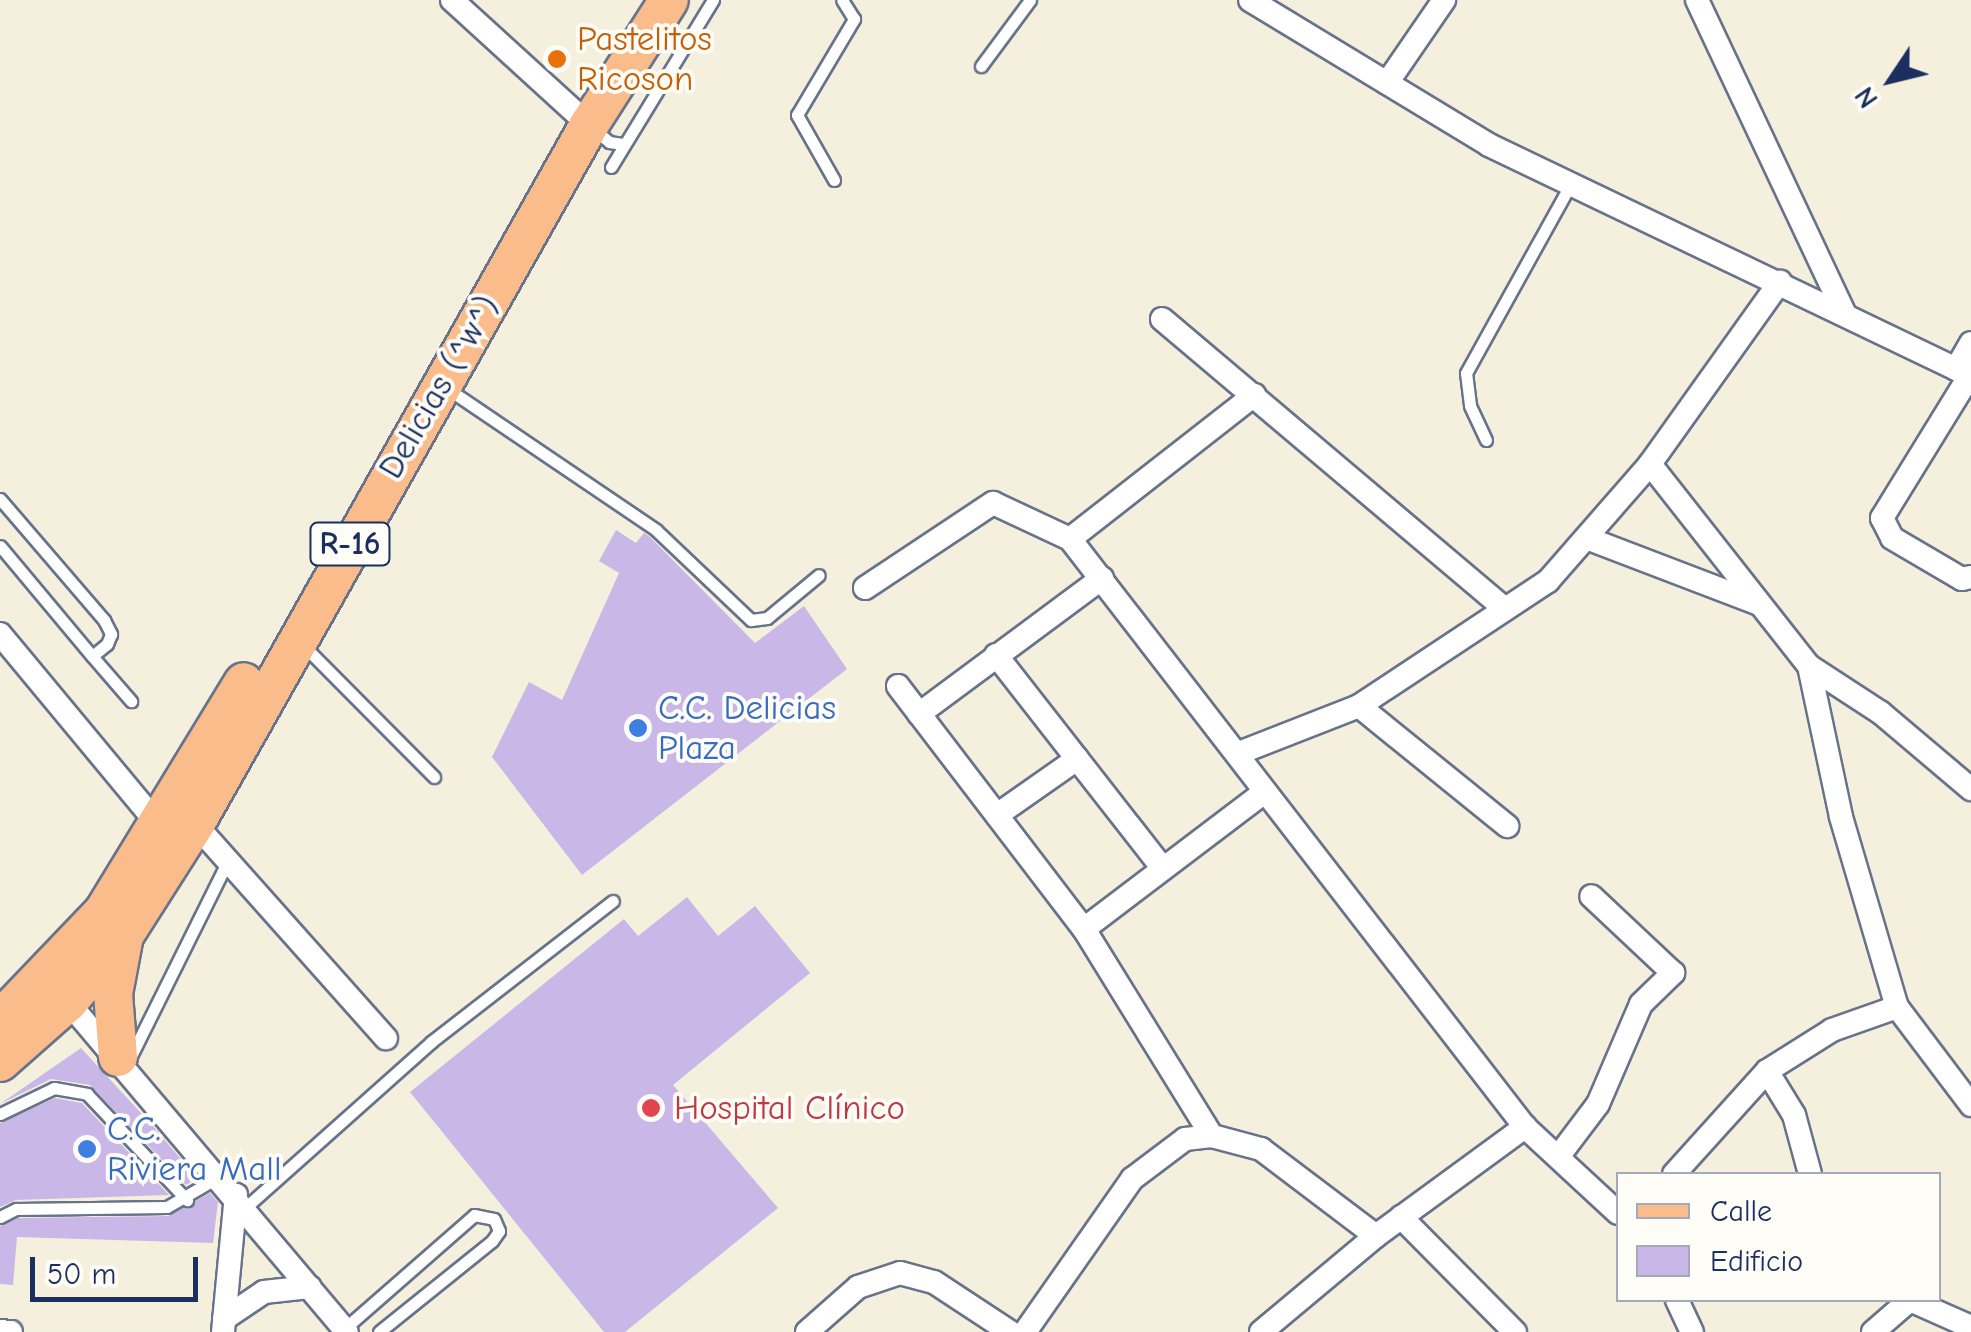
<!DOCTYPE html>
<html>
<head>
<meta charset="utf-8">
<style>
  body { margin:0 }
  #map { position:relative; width:1971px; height:1332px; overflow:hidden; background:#f5f0de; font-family:"Comic Neue",sans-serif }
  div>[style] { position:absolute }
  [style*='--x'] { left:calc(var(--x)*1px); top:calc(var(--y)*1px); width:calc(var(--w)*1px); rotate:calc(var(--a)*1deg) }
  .building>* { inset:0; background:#c9b8e7 }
  .roads { filter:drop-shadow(2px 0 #67738b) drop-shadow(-2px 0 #67738b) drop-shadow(0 2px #67738b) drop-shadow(0 -2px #67738b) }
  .service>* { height:11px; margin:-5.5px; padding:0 5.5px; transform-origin:5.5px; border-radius:5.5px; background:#fff }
  .minor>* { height:22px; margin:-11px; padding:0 11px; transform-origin:11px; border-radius:11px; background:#fff }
  .primary>* { height:38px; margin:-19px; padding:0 19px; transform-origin:19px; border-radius:19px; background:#f9bc8a }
  .dots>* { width:28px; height:28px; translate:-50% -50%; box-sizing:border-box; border:5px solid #fdfcf7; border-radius:50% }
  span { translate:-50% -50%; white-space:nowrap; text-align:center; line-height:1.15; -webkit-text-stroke:8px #fdfcf7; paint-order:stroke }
  .shield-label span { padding:2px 8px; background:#fdfcf7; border:2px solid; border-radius:8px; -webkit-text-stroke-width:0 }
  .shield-label { font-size:32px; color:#1b2f5e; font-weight:700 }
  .food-label { font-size:35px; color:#c56008 }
  .left { translate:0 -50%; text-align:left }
  .street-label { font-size:35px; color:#1b2f5e }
  .shop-label { font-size:35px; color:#366cbe }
  .health-label { font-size:35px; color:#be3a42 }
  .legend { position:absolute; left:1616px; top:1172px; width:325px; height:130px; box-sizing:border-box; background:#fdfcf7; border:2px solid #a3aaba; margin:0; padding:12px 18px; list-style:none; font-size:30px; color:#1b2f5e }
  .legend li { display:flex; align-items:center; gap:20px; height:50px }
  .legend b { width:50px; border:2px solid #a3aaba }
  .north { position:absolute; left:1841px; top:30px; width:100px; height:100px; -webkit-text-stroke:8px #fdfcf7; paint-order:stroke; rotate:235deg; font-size:28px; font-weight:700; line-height:40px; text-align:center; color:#1b2f5e }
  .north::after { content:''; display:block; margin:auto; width:35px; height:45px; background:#1b2f5e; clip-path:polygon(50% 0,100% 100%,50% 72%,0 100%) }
  .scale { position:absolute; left:30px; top:1257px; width:168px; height:45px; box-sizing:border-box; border:5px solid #1b2f5e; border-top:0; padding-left:12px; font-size:30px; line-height:35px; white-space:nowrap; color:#1b2f5e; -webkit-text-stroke:8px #fdfcf7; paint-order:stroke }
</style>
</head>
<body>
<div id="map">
  <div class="building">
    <i style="clip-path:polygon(616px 530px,636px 543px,644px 533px,650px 537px,755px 643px,804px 606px,847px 669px,582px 875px,492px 757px,529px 682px,562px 700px,619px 573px,599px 561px)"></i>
    <i style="clip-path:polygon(687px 897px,718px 936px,755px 906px,810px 973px,673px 1085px,778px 1208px,625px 1332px,604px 1332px,410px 1092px,624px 919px,638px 936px)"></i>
    <i style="clip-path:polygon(81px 1048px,152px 1125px,197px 1178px,186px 1185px,90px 1085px,51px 1079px,0 1104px)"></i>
    <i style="clip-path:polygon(55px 1098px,82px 1103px,169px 1195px,16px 1200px,0 1207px,0 1123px)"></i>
    <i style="clip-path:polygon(210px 1193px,218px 1202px,213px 1243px,17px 1237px,13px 1285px,0 1284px,0 1226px,18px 1218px,168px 1216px)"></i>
  </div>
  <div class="roads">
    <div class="service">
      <i style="--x:981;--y:66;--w:82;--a:-53.4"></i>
      <i style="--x:592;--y:128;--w:22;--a:39"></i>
      <i style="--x:609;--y:142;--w:14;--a:8"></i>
      <i style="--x:611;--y:167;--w:196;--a:-58.6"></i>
      <i style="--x:834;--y:180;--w:75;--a:-119.6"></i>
      <i style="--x:797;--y:115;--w:112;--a:-59.3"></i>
      <i style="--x:854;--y:19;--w:22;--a:-122"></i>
      <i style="--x:448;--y:389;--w:251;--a:34.1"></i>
      <i style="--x:656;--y:530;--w:131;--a:43.5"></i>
      <i style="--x:751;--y:620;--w:16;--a:-7"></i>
      <i style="--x:767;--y:618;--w:67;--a:-39.6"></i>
      <i style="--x:1486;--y:440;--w:38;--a:-115"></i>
      <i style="--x:1470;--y:405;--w:32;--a:-97"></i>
      <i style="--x:1466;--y:373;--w:215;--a:-61"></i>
      <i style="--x:0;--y:499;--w:160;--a:49.3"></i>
      <i style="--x:104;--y:620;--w:16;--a:63"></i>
      <i style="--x:111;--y:634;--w:11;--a:112"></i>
      <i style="--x:107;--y:644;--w:19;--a:141"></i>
      <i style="--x:92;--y:656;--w:143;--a:-129.9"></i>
      <i style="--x:303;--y:645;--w:186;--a:45.2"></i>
      <i style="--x:92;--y:656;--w:60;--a:49.1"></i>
      <i style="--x:130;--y:1058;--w:220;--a:-63.6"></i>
      <i style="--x:0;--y:1114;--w:60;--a:-25.7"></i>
      <i style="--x:54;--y:1088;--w:34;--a:10"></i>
      <i style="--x:87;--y:1094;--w:146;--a:46.7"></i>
      <i style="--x:246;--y:1207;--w:248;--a:-41.7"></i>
      <i style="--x:431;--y:1042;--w:230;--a:-37.8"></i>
      <i style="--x:0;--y:1217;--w:18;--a:-27"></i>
      <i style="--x:16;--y:1209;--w:151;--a:-0.8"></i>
      <i style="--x:167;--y:1207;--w:61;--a:-30.3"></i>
      <i style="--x:344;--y:1329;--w:173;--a:-41.2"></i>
      <i style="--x:474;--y:1215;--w:20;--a:11"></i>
      <i style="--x:494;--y:1219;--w:13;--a:67"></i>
      <i style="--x:499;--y:1231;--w:12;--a:125"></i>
      <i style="--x:492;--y:1241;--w:145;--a:141.2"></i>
    </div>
    <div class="minor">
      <i style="--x:452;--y:0;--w:185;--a:42.4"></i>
      <i style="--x:1250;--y:0;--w:280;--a:31.2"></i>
      <i style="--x:1489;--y:145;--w:534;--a:25.61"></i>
      <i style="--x:1697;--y:0;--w:345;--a:64.8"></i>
      <i style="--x:1387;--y:83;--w:101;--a:-55.5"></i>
      <i style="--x:1162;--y:319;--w:449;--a:40.2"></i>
      <i style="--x:1956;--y:369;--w:30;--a:-60"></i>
      <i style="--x:1970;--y:375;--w:168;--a:121.6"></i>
      <i style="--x:1882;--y:518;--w:22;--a:63"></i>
      <i style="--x:1892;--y:538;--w:81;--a:30.4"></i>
      <i style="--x:1962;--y:579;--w:9;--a:-13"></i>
      <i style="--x:1650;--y:464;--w:257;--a:51.8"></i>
      <i style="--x:1809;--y:666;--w:154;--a:78"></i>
      <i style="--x:1841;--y:817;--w:198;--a:73.6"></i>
      <i style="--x:1897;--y:1007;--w:123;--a:52.9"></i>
      <i style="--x:1070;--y:539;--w:234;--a:-38"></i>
      <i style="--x:1589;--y:539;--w:180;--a:20.9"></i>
      <i style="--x:865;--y:588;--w:154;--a:-33.6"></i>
      <i style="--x:993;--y:503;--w:85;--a:25.1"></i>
      <i style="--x:1070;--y:539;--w:743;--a:52.27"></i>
      <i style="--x:1525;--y:1127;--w:127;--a:42.8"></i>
      <i style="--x:0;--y:634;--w:251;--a:50.3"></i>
      <i style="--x:996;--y:655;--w:271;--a:52"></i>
      <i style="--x:1809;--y:666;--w:86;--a:33.1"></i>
      <i style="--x:1881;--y:713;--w:118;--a:40.2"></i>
      <i style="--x:898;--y:686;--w:306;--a:52.6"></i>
      <i style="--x:1084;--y:929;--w:243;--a:58.3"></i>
      <i style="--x:1359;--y:706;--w:191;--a:39"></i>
      <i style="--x:919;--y:714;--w:228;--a:-36.6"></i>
      <i style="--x:1239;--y:753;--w:129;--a:-21.4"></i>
      <i style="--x:1359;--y:706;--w:227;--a:-33.5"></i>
      <i style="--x:1548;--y:581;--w:155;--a:-48.9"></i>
      <i style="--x:1650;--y:464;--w:224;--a:-54.5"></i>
      <i style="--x:997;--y:815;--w:98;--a:-35"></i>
      <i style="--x:195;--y:824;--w:287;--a:48.3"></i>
      <i style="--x:1084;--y:929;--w:225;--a:-37.2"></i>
      <i style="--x:62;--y:995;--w:441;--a:49.8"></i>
      <i style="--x:1767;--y:1071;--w:52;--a:58.5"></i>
      <i style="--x:1794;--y:1115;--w:61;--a:74.8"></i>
      <i style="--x:1558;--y:1157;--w:66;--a:-53"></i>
      <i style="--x:1598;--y:1104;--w:109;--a:-66.7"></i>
      <i style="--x:1641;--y:1004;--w:45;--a:-44.1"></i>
      <i style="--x:1673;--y:973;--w:112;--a:-136.8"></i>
      <i style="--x:1674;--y:1174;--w:139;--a:-47.9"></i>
      <i style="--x:1767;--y:1071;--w:77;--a:-32.2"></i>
      <i style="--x:1832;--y:1030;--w:69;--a:-19.5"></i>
      <i style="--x:1401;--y:1217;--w:162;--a:45.3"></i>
      <i style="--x:1677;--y:1300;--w:35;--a:65"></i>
      <i style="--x:1910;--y:1300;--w:67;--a:23.9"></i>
      <i style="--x:224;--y:1319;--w:48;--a:-34"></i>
      <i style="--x:264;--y:1292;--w:46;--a:-6.2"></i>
      <i style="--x:0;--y:1331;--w:11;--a:5"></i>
      <i style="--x:223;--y:1332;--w:138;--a:-84.6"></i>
      <i style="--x:807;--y:1332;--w:68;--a:-41.4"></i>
      <i style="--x:858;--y:1287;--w:44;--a:-18.4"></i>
      <i style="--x:900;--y:1273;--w:35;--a:15"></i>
      <i style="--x:934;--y:1282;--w:91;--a:33.3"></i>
      <i style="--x:1025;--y:1332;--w:187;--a:-55"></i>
      <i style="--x:1132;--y:1179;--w:66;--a:-37"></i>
      <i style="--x:1185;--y:1139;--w:27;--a:-6"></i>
      <i style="--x:1212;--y:1136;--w:51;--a:14.9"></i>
      <i style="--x:1261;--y:1149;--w:144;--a:37.1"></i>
      <i style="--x:1261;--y:1332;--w:150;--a:-39.9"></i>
      <i style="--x:1376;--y:1236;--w:185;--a:-36.2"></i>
      <i style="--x:1873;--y:1332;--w:49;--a:-40.9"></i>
    </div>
    <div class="primary">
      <i style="--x:0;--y:1020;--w:151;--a:-46.3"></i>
      <i style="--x:104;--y:911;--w:268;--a:-58.6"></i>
      <i style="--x:118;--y:1057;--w:63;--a:-94.5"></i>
      <i style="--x:113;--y:994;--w:54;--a:-79.3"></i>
      <i style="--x:0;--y:1062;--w:91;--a:-41.4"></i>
      <i style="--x:68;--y:1002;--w:89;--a:-50"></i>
      <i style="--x:125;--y:934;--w:130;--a:-57.5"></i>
      <i style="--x:195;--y:824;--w:802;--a:-60.59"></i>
      <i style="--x:589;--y:125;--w:148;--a:-57.4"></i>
    </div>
  </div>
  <div class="dots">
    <i style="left:557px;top:59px;background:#e8710a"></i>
    <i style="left:638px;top:728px;background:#3f7fe0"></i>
    <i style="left:651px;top:1108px;background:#e0444e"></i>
    <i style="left:87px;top:1149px;background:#3f7fe0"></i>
  </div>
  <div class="shield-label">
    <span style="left:350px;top:544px">R-16</span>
  </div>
  <div class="food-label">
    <span class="left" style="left:577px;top:59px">Pastelitos<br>Ricoson</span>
  </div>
  <div class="street-label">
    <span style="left:439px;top:387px;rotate:-60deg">Delicias (^w^)</span>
  </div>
  <div class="shop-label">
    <span class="left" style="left:658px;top:728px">C.C. Delicias<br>Plaza</span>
    <span class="left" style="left:107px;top:1149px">C.C.<br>Riviera Mall</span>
  </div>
  <div class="health-label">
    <span class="left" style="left:674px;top:1108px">Hospital Clínico</span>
  </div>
  <ul class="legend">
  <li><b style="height:12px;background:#f9bc8a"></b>Calle</li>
  <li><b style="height:28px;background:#c9b8e7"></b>Edificio</li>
  </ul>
  <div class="north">N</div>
  <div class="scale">50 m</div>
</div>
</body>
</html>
